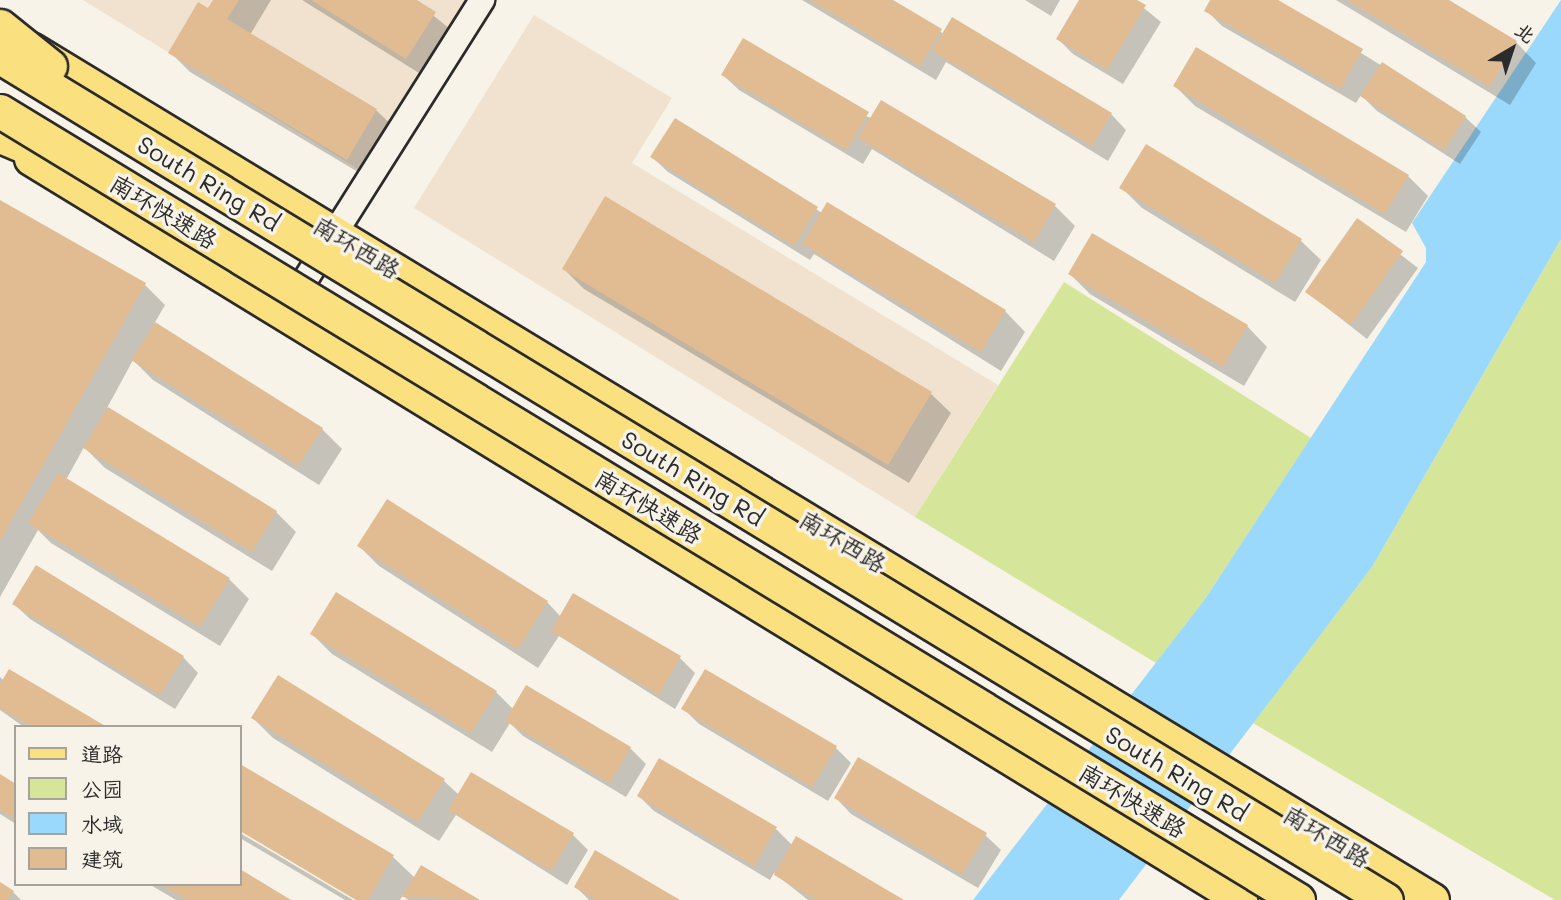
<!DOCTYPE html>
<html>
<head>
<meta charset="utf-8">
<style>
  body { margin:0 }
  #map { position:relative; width:1561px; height:900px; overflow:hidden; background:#f7f3e8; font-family:Mali,"LXGW WenKai TC",sans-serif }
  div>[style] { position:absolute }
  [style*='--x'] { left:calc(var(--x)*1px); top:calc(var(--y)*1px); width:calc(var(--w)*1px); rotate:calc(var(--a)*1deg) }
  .built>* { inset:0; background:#f0e2ce }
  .green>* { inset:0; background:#d5e69a }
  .water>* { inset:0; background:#9ad9fb }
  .shadow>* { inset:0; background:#0003 }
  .building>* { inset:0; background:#e1bc92 }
  .roads { filter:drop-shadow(2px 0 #2b2b2b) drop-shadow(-2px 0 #2b2b2b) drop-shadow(0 2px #2b2b2b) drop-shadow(0 -2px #2b2b2b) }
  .tertiary>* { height:24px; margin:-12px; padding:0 12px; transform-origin:12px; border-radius:12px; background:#f7f3e8 }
  .primary>* { height:32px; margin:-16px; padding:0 16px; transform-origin:16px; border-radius:16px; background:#fbe080 }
  .trunk>* { height:33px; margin:-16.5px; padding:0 16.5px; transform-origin:16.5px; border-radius:16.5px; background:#fbe080 }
  .bridges { filter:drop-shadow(2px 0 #2b2b2b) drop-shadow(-2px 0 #2b2b2b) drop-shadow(0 2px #2b2b2b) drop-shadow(0 -2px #2b2b2b) }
  .trunk-bridge>* { height:33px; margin:-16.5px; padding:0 16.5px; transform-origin:16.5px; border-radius:16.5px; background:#fbe080 }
  span { translate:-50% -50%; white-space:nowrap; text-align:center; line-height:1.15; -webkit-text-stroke:7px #f7f3e8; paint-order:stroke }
  .street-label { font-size:24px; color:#2b2b2b }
  .legend { position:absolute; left:14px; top:725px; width:228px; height:161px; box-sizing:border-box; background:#f7f3e8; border:2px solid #a5a39c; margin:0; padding:9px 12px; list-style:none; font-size:21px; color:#2b2b2b }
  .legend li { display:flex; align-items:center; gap:14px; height:35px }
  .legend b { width:35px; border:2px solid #a5a39c }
  .north { position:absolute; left:1477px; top:14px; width:70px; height:70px; -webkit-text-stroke:5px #f7f3e8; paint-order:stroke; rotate:39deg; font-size:19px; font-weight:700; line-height:28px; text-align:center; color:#2b2b2b }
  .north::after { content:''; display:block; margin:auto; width:24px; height:32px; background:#2b2b2b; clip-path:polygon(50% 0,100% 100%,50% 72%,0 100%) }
</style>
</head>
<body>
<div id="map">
  <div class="built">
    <i style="clip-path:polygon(83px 0,481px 0,366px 174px)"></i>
    <i style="clip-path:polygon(534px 15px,672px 98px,632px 163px,998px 385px,915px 517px,414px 208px)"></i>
  </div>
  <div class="green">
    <i style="clip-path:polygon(1561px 239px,1561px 900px,1555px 900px,1253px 723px,1372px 567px)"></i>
    <i style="clip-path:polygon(1064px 282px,1311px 438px,1205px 599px,1156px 663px,915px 517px)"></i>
  </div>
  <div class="water">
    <i style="clip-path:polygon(1561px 0,1561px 239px,1372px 567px,1119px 900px,973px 900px,1205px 599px,1426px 262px,1426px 248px,1412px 223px)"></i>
  </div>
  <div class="shadow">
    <i style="clip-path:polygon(215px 0,271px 0,250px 35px,376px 110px,397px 130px,368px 178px,190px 72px,170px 52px)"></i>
    <i style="clip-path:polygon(302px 0,414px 0,455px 33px,427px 78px)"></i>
    <i style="clip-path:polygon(802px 0,889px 0,944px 34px,1111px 114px,1126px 130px,1108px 161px,946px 62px,936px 80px)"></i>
    <i style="clip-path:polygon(1025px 0,1060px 0,1051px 16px)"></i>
    <i style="clip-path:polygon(1081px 0,1134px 0,1161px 22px,1123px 84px,1073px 54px,1058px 39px)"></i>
    <i style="clip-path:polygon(1212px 0,1275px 0,1465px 117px,1481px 132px,1460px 164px,1377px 111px,1361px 95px,1356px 103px,1222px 26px,1206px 10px)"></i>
    <i style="clip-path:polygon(1336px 0,1446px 0,1516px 42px,1536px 63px,1510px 105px)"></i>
    <i style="clip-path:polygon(723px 75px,872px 118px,881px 102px,1055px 206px,1075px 226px,1054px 261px,872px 149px,863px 164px,739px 90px)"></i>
    <i style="clip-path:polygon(1175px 86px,1408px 176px,1428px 196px,1406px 232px,1195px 106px)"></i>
    <i style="clip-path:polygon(675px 120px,822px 213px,827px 204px,1005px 311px,1025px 332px,1001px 371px,814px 254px,810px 260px,668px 172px,652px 157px)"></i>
    <i style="clip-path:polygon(1122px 188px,1300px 240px,1321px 260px,1295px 302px,1142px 208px)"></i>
    <i style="clip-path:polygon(0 201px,145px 285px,165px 305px,154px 324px,322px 429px,342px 449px,319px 485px,153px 380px,133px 360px,107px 408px,276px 512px,296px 532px,272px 571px,105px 468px,84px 447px,66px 480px,229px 579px,249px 599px,220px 646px,51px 543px,38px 530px,0 597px)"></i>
    <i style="clip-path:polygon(1357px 221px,1418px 268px,1367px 339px,1307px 292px)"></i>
    <i style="clip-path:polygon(1093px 235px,1247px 326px,1267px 347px,1244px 386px,1090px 294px,1070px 274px)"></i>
    <i style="clip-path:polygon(564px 269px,930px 393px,951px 413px,909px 483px,584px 289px)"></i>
    <i style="clip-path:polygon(359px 546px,547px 602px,561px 617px,574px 595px,680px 658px,695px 673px,675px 709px,559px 636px,538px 668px,379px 566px)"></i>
    <i style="clip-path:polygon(336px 594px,496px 692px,514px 710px,527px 687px,630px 748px,646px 764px,626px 797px,523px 736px,510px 723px,492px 752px,332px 654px,312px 634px)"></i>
    <i style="clip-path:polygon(14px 604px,183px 657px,198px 673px,175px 709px,30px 619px)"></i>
    <i style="clip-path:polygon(0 677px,4px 681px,104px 727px,24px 727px,0 710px)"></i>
    <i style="clip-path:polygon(279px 678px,444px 781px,459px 795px,572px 834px,588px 850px,567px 885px,456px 815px,439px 841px,273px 738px,253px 718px)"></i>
    <i style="clip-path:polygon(684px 709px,835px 747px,851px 763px,828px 801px,699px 724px)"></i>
    <i style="clip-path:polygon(240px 766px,393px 857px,415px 878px,421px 867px,477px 900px,408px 900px,403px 895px,400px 900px,360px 900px,240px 829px)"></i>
    <i style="clip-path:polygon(0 776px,16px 786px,16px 824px,0 814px)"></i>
    <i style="clip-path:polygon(639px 796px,776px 829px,793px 846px,901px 900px,808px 900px,774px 873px,770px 880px,654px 811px)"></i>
    <i style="clip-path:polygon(836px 798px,985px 835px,1001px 850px,978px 888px,851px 814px)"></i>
    <i style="clip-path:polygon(240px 833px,353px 900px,345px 900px,240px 838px)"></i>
    <i style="clip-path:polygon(240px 872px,288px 900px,176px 900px,149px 884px,240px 884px)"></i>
    <i style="clip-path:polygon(0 884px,13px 892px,21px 900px,0 900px)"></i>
    <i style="clip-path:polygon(576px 887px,676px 900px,589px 900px)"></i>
  </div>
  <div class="building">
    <i style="clip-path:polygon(213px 0,239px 0,227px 19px,377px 109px,347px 160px,168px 53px,198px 2px,208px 8px)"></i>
    <i style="clip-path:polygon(311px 0,417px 0,436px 12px,406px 59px)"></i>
    <i style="clip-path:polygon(810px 0,893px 0,942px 29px,920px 66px)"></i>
    <i style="clip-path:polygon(1079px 0,1137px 0,1146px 5px,1107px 70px,1056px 39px)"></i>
    <i style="clip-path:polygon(1210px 0,1278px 0,1363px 49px,1340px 89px,1204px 11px)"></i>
    <i style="clip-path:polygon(1347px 0,1449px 0,1517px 41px,1490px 87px)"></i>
    <i style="clip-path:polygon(952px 17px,1112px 113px,1092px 146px,932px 51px)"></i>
    <i style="clip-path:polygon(743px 38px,869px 112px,847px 150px,721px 75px)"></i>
    <i style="clip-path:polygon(1196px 47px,1409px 175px,1385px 214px,1173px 86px)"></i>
    <i style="clip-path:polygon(1382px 62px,1466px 116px,1444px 150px,1360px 96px)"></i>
    <i style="clip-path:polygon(881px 100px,1056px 204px,1034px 242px,858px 138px)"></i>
    <i style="clip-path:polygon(675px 118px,818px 207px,794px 246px,650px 157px)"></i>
    <i style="clip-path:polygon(1146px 144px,1302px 239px,1275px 283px,1119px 188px)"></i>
    <i style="clip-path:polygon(605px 196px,932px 392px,888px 465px,562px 269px)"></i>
    <i style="clip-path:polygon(0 200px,146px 283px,0 541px)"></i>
    <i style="clip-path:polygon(827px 202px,1006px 310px,981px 352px,802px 244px)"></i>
    <i style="clip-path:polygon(1357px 218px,1403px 251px,1351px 325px,1305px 292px)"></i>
    <i style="clip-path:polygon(1092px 233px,1248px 325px,1223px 367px,1068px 274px)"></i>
    <i style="clip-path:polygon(155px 322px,323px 428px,298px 466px,131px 360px)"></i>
    <i style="clip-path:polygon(108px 407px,277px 511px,252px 552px,83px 448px)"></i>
    <i style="clip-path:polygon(58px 473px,230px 578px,200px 627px,28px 523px)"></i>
    <i style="clip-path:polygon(387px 499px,548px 601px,518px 649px,357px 546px)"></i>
    <i style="clip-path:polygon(36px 565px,184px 656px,160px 695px,12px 604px)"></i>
    <i style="clip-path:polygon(336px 592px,497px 691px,471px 733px,310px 634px)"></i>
    <i style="clip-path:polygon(573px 593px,681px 656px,659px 695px,551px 631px)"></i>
    <i style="clip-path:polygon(9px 669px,107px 727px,32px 727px,0 708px,0 684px)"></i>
    <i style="clip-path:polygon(705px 669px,837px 746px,812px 787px,681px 709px)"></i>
    <i style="clip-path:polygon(278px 675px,445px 779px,418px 822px,251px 718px)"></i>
    <i style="clip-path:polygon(526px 685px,631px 747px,610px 783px,505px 721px)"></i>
    <i style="clip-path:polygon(858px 757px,987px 833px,962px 874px,834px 798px)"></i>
    <i style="clip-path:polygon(659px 758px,777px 827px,754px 866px,637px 796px)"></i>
    <i style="clip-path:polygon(240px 764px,394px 855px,368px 900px,356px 900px,240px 831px)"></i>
    <i style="clip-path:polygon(471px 772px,574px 833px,551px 871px,448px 810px)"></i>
    <i style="clip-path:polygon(0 774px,16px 784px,16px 819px,0 810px)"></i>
    <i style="clip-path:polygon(796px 836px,904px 900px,816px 900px,774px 875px)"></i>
    <i style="clip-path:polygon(595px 850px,680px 900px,595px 900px,574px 887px)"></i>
    <i style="clip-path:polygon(421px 865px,480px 900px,402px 897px)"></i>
    <i style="clip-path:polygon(240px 869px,291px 900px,187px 900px,160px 884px,240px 884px)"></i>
    <i style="clip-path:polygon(0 882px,14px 891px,8px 900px,0 900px)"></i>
  </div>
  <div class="roads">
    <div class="tertiary">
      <i style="--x:290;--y:304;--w:360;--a:-57.7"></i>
    </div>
    <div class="primary">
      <i style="--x:31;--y:49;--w:1640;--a:31.26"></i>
      <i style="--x:31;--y:159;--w:1419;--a:31.48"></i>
    </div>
    <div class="trunk">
      <i style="--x:0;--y:136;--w:75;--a:22.8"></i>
    </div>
  </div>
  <div class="bridges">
    <div class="trunk-bridge">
      <i style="--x:0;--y:26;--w:64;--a:38.7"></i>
      <i style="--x:0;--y:57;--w:1622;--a:31.31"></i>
      <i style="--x:0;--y:111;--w:1519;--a:31.29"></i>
    </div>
  </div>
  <div class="street-label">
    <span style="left:209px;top:183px;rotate:31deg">South Ring Rd</span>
    <span style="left:164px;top:211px;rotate:31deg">南环快速路</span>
    <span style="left:357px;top:247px;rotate:31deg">南环西路</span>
    <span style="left:693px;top:478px;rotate:31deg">South Ring Rd</span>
    <span style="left:649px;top:506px;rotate:31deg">南环快速路</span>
    <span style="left:843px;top:541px;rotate:31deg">南环西路</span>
    <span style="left:1177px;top:773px;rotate:31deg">South Ring Rd</span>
    <span style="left:1133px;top:800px;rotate:31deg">南环快速路</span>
    <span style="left:1327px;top:836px;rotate:31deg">南环西路</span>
  </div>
  <ul class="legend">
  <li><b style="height:9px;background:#fbe080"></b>道路</li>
  <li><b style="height:19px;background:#d5e69a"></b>公园</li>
  <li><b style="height:19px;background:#9ad9fb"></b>水域</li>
  <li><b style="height:19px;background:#e1bc92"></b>建筑</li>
  </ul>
  <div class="north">北</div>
</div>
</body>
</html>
